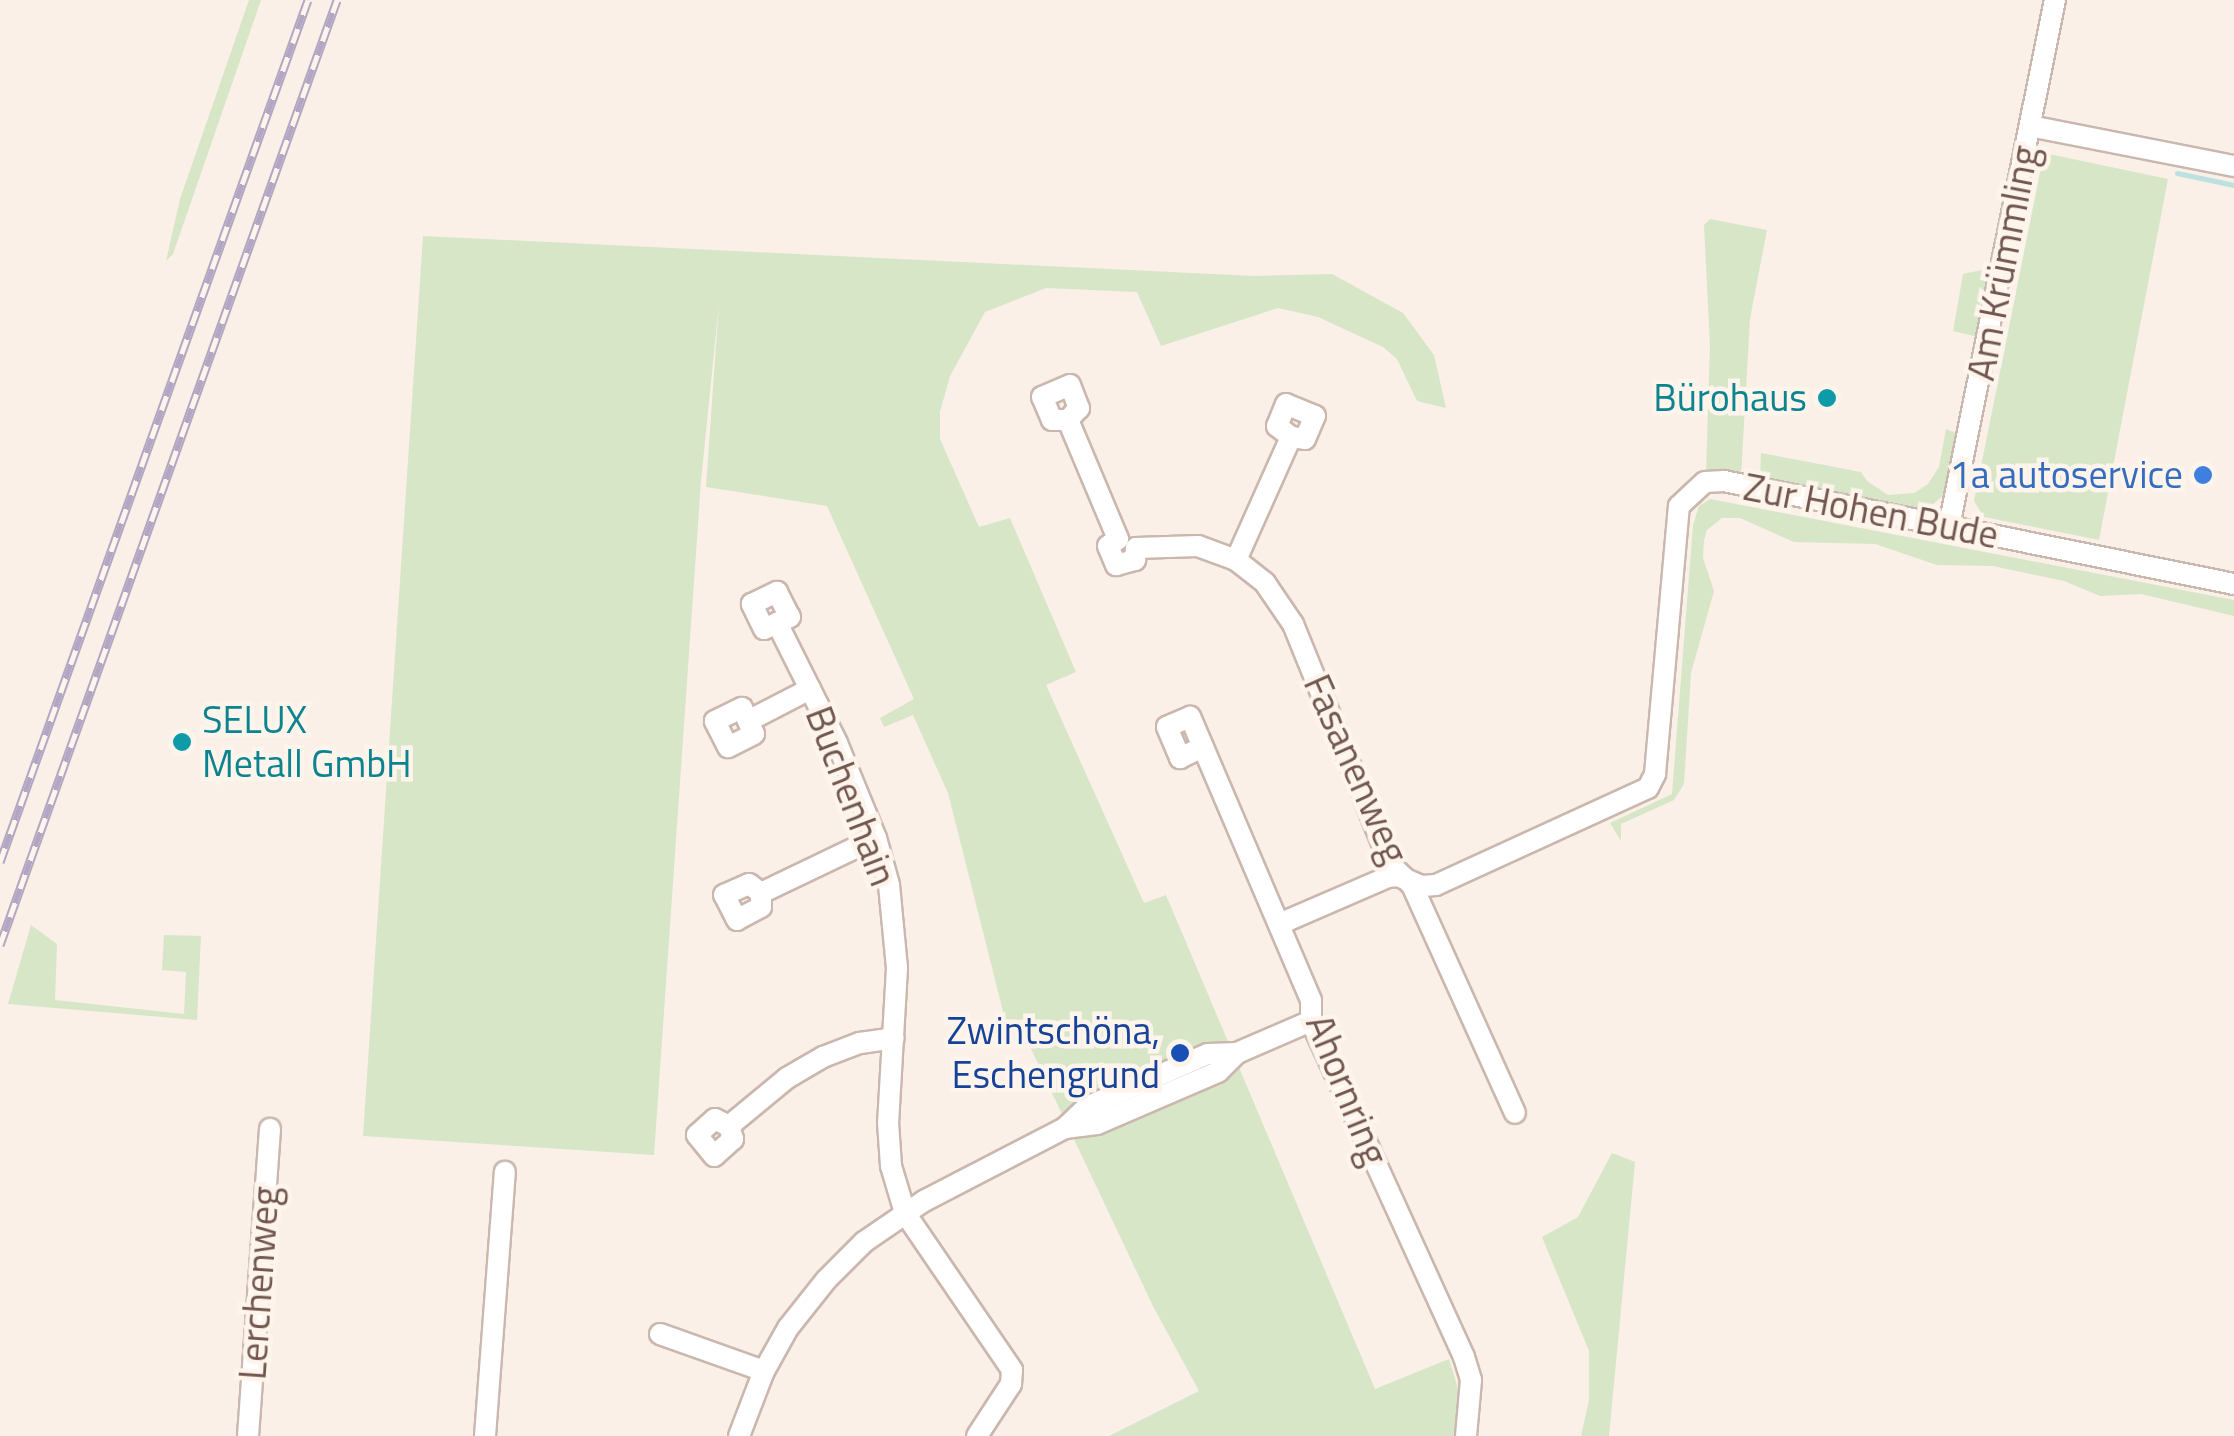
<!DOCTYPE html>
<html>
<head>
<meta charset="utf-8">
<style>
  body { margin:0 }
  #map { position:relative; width:2234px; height:1436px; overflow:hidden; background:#faf0e7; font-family:"Titillium Web",sans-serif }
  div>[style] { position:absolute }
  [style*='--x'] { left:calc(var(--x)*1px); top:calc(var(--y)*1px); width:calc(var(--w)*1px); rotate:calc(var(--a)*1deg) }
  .green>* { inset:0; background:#d7e6c7 }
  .stream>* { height:5px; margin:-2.5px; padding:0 2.5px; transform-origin:2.5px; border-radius:2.5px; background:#bde1e1 }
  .roads { filter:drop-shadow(2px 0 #cab7ae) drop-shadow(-2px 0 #cab7ae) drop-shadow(0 2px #cab7ae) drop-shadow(0 -2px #cab7ae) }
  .minor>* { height:20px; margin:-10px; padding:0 10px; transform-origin:10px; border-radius:10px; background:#fff }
  .rail>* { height:9px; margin-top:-4.5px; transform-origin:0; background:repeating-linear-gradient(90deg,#fdf4ec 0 15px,#b2a6c2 0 30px); box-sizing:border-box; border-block:2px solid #b2a6c2 }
  .dots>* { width:28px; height:28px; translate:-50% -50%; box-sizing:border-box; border:5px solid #fdf4ec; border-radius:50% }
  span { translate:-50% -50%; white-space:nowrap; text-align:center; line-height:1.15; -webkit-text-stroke:9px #fdf4ec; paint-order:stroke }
  .street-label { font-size:38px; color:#70564e }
  .culture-label { font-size:38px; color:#0d838f }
  .right { translate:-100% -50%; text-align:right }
  .left { translate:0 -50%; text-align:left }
  .shop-label { font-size:38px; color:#366cbe }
  .transit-label { font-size:38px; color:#164399 }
</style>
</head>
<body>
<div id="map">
  <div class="green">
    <i style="clip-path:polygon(249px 0,261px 0,173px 254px,166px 261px,180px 199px)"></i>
    <i style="clip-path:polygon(2044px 153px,2168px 179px,2099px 540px,1984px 517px,1974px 501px)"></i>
    <i style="clip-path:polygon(1710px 219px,1767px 230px,1750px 319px,1741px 476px,1706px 473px,1710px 346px,1704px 225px)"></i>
    <i style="clip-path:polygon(423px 236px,1254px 276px,1332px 274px,1403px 313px,1434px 355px,1446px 408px,1417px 401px,1397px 359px,1383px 347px,1318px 317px,1278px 308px,1161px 346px,1137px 292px,1046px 288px,985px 312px,950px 376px,940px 412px,940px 439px,979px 527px,1010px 518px,1076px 672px,1046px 685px,1144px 903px,1166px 895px,1375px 1389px,1449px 1359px,1461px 1398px,1457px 1436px,1109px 1436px,1199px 1391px,1153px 1306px,1025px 1036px,1010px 1039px,948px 793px,913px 715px,884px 727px,880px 718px,914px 699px,827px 506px,706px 487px,719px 303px,701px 481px,654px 1155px,363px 1136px)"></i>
    <i style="clip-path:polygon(1992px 268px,1978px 337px,1953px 331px,1963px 274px)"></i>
    <i style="clip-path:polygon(1946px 429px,1958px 434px,1946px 493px,1926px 510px,1760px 480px,1761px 453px,1861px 472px,1867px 481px,1888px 495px,1914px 493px,1928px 484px,1939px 467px)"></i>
    <i style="clip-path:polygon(1710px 499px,2234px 600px,2234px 616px,2141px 594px,2100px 596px,2064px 581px,1993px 566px,1937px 565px,1875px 544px,1794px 542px,1740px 518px,1722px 518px,1707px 530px,1704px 540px,1703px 558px,1714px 591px,1691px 673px,1684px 784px,1674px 800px,1621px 824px,1621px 841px,1610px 823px,1672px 794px,1693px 525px,1699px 506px)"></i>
    <i style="clip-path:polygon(31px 925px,57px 944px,55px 1000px,184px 1014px,186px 972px,162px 970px,164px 935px,201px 936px,197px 1020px,8px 1004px)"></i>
    <i style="clip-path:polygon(1612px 1153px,1635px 1162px,1609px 1436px,1581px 1436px,1589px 1400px,1589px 1351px,1542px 1237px,1578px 1217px)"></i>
  </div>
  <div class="stream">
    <i style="--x:2177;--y:173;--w:58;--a:11.9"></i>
  </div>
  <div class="roads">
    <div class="minor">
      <i style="--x:2030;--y:126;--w:208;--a:11.1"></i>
      <i style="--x:1068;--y:420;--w:16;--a:180"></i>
      <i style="--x:1052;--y:420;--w:25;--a:-113"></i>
      <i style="--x:1042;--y:397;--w:30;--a:-23"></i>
      <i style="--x:1070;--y:385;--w:25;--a:69"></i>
      <i style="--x:1079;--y:408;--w:16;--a:133"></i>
      <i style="--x:1068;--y:420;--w:129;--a:67.2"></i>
      <i style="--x:1118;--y:539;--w:12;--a:145"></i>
      <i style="--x:1108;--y:546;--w:21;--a:67"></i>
      <i style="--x:1116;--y:565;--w:20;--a:-15"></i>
      <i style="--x:1135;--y:560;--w:12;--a:-85"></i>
      <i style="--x:1136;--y:548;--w:62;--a:-1.8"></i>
      <i style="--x:1198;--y:546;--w:40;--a:20.2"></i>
      <i style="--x:1236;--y:560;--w:37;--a:38"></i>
      <i style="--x:1265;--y:583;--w:50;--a:55.7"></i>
      <i style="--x:1293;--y:624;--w:260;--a:67.9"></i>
      <i style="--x:1391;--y:865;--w:29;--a:44"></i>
      <i style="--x:1412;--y:885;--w:250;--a:65.7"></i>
      <i style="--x:1949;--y:526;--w:537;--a:-78.61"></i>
      <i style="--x:1236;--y:560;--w:135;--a:-65.9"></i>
      <i style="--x:1291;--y:437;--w:14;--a:8"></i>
      <i style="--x:1305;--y:439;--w:25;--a:-67"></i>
      <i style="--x:1315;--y:416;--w:31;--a:-158"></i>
      <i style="--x:1286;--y:404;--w:24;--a:112"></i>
      <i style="--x:1277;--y:426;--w:18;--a:38"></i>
      <i style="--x:777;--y:623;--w:14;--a:155"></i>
      <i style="--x:764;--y:629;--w:28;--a:-116"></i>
      <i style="--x:752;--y:604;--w:28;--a:-26"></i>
      <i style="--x:777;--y:592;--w:28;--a:63"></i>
      <i style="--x:790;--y:617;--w:14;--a:155"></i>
      <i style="--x:777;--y:623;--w:134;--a:63.4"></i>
      <i style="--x:837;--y:743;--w:103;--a:67.7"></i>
      <i style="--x:876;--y:838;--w:49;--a:74.5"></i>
      <i style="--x:889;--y:885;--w:83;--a:84.5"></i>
      <i style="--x:897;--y:968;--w:154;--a:93.3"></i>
      <i style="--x:888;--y:1122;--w:44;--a:86.1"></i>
      <i style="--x:891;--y:1166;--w:49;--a:73.4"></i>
      <i style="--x:905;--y:1213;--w:190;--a:55.7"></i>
      <i style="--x:1012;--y:1370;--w:14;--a:94"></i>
      <i style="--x:1011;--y:1384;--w:62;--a:123.2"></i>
      <i style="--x:748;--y:721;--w:14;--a:65"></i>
      <i style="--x:754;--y:734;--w:29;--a:153"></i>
      <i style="--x:728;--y:747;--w:29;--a:-117"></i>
      <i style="--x:715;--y:721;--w:30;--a:-26"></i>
      <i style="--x:742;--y:708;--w:14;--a:65"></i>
      <i style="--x:748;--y:721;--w:70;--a:-27.3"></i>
      <i style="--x:1203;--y:747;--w:33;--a:-113"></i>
      <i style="--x:1190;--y:717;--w:25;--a:157"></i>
      <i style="--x:1167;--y:727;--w:34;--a:67"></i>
      <i style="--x:1180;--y:758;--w:25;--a:-26"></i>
      <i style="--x:1203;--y:747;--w:275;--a:66.9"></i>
      <i style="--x:1311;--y:1000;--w:21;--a:90"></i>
      <i style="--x:1311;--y:1021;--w:369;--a:65.5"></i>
      <i style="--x:1464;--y:1357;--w:24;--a:73"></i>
      <i style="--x:1471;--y:1380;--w:56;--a:95.1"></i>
      <i style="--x:761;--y:893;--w:14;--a:90"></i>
      <i style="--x:761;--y:907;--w:27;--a:152"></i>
      <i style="--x:737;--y:920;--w:28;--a:-117"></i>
      <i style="--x:724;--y:895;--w:27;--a:-24"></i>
      <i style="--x:749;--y:884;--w:15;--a:37"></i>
      <i style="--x:761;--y:893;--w:127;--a:-25.6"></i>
      <i style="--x:1282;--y:929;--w:7;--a:-74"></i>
      <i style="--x:1284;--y:922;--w:113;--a:-23.4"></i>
      <i style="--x:1388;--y:877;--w:10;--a:-6"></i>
      <i style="--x:1398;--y:876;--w:26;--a:23"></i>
      <i style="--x:1422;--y:886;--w:14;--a:-4"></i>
      <i style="--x:1436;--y:885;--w:233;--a:-24.6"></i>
      <i style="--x:1648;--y:788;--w:16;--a:-63"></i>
      <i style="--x:1655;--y:774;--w:269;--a:-84.9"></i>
      <i style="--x:1679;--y:506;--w:35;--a:-43"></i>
      <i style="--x:1705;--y:482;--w:19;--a:-3"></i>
      <i style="--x:1724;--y:481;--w:520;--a:11.42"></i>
      <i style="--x:729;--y:1126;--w:14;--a:73"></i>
      <i style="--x:733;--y:1139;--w:25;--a:138"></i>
      <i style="--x:714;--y:1156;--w:27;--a:-129"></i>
      <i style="--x:697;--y:1135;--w:24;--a:-42"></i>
      <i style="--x:715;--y:1119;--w:16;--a:27"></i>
      <i style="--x:729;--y:1126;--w:75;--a:-39.6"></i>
      <i style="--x:787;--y:1078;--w:42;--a:-30.3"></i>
      <i style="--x:823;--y:1057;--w:40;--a:-21"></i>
      <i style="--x:860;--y:1043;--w:34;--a:-8"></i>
      <i style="--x:1065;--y:1128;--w:32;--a:-7"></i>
      <i style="--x:1097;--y:1124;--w:132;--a:-23.3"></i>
      <i style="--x:1218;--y:1072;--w:27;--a:-45"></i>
      <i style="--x:660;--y:1334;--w:110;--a:19.6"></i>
      <i style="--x:248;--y:1436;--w:308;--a:-85.9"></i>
      <i style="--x:485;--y:1436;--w:265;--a:-85.7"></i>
      <i style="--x:739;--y:1436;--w:70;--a:-69"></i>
      <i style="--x:764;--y:1371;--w:49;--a:-60.8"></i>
      <i style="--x:788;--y:1328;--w:61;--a:-51.6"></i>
      <i style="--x:826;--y:1280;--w:54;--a:-45"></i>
      <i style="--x:864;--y:1242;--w:73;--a:-34.3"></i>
      <i style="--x:924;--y:1201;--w:159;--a:-27.4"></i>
      <i style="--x:1065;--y:1128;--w:30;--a:-44"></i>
      <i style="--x:1087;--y:1107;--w:132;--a:-23.7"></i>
      <i style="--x:1208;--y:1054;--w:29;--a:-2"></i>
      <i style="--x:1237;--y:1053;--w:81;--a:-23.4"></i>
    </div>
  </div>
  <div class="rail">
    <i style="--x:0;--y:862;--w:915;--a:-70.34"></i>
    <i style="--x:0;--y:945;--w:1003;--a:-70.37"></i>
  </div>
  <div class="dots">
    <i style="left:1827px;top:398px;background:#0f9aa8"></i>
    <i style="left:2203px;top:475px;background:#3f7fe0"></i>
    <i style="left:182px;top:742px;background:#0f9aa8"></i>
    <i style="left:1180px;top:1053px;background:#1a4fb4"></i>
  </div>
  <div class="street-label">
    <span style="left:2003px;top:263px;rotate:-79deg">Am Krümmling</span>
    <span style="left:1871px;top:511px;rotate:11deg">Zur Hohen Bude</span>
    <span style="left:1356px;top:769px;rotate:66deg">Fasanenweg</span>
    <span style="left:851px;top:796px;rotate:69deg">Buchenhain</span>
    <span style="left:1347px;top:1090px;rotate:68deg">Ahornring</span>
    <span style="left:259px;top:1283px;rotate:-86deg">Lerchenweg</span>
  </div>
  <div class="culture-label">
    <span class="right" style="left:1807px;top:398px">Bürohaus</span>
    <span class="left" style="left:202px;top:742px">SELUX<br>Metall GmbH</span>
  </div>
  <div class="shop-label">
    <span class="right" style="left:2183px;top:475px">1a autoservice</span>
  </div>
  <div class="transit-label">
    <span class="right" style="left:1160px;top:1053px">Zwintschöna,<br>Eschengrund</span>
  </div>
</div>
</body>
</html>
